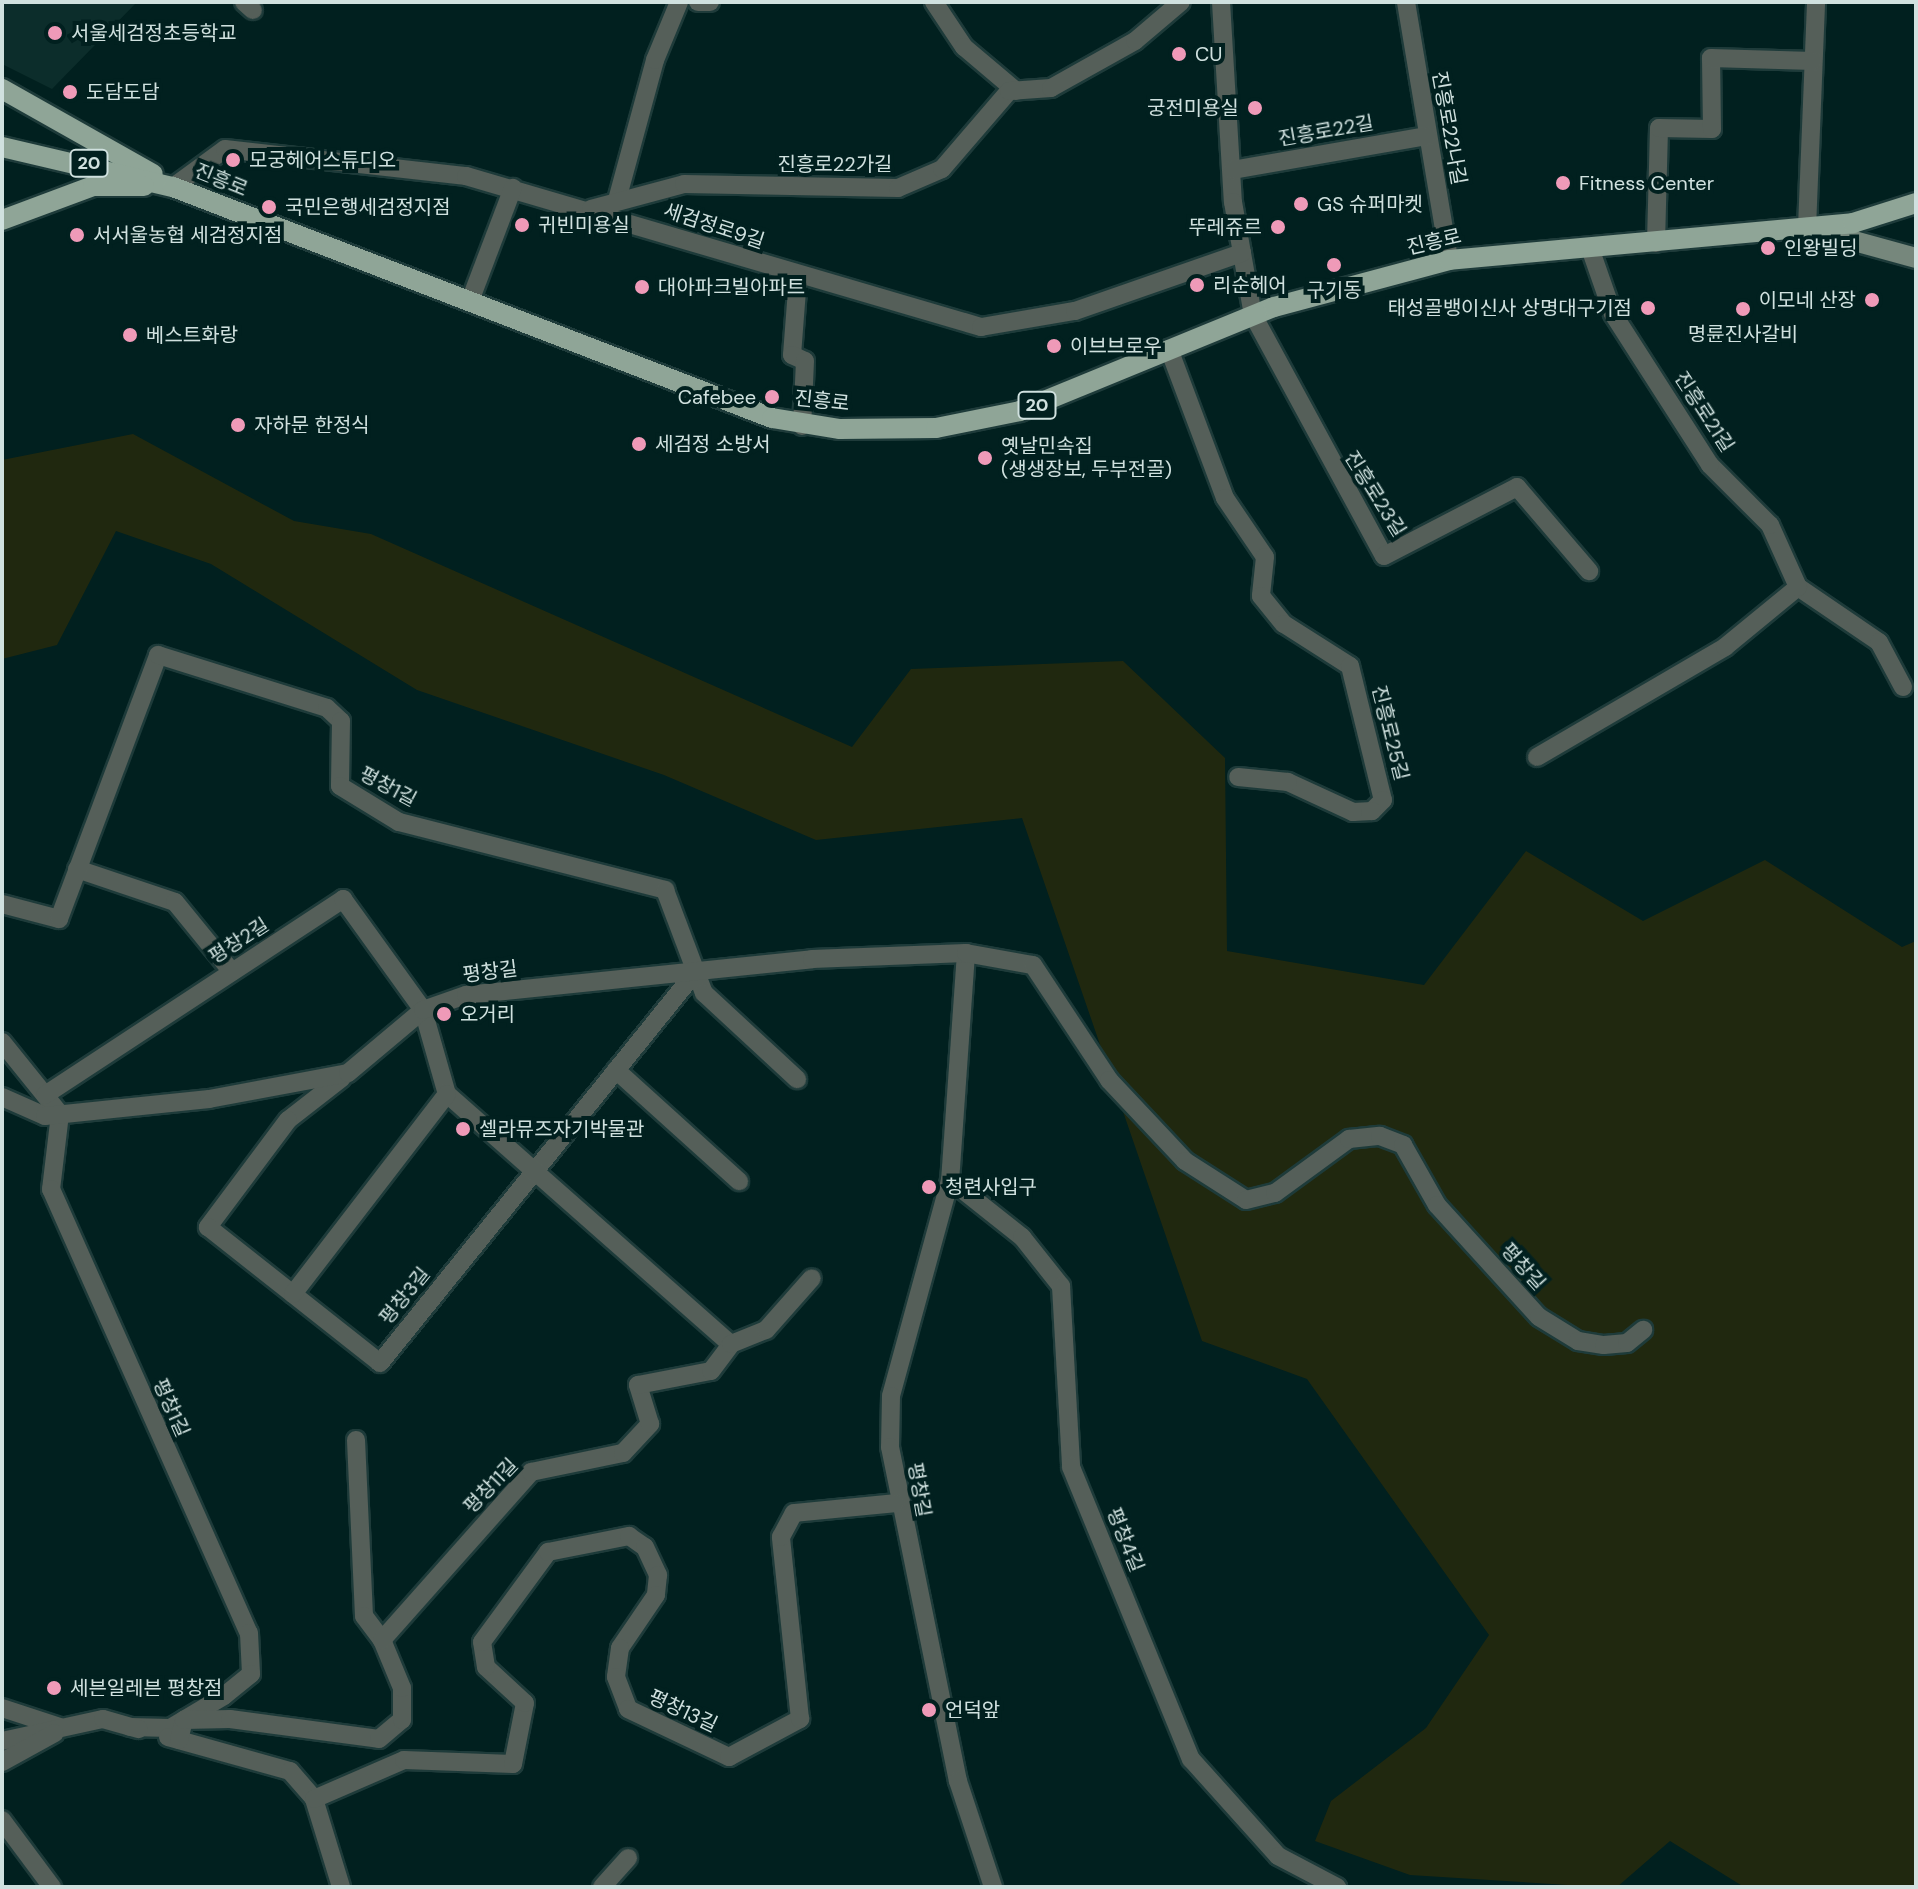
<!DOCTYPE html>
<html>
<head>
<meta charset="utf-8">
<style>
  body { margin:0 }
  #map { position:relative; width:1918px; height:1889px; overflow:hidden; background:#01201f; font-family:"DM Sans","Noto Sans KR",sans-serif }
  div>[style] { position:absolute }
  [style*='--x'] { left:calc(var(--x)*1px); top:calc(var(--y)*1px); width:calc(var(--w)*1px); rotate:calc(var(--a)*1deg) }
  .built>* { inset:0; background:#0c2d2b }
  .green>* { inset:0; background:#20280f }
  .roads { filter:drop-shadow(2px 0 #1e3b3a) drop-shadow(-2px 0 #1e3b3a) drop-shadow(0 2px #1e3b3a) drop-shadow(0 -2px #1e3b3a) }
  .street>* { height:18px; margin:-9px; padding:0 9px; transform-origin:9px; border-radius:9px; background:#555f59 }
  .secondary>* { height:20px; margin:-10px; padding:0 10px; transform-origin:10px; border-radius:10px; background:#76877c }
  .primary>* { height:20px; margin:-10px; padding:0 10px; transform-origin:10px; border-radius:10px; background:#8fa597 }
  .dots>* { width:22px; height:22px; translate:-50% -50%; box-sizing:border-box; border:4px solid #01201f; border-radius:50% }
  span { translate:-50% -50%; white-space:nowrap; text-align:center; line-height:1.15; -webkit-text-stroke:8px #01201f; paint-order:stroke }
  .shield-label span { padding:2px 6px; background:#01201f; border:2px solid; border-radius:6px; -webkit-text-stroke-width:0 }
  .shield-label { font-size:18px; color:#d0e1df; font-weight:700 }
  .poi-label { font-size:20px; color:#d0e1df }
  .left { translate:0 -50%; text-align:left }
  .right { translate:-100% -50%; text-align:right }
  .street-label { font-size:20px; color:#d0e1df }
  .frame { position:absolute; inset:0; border:4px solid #d0e1df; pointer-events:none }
</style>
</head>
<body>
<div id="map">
  <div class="built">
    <i style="clip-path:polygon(2px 2px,137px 2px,52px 89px,2px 64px)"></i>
  </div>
  <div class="green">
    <i style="clip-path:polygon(133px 434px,294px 521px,371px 534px,852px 747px,911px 669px,1123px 661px,1225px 758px,1227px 951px,1424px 985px,1526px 851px,1643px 921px,1765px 860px,1902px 947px,1916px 941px,1916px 1887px,1744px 1887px,1670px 1841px,1617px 1887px,1599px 1887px,1410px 1875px,1315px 1841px,1331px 1801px,1426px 1728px,1489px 1635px,1307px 1379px,1202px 1341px,1022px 818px,816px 840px,664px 775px,417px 690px,211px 564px,116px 531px,57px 645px,2px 659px,2px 460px)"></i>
  </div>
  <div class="roads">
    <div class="street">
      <i style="--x:244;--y:2;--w:12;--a:42"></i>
      <i style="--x:698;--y:2;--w:12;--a:0"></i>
      <i style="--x:934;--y:2;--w:54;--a:56.3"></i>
      <i style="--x:964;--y:47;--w:68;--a:40.2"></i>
      <i style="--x:1221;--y:2;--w:200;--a:86.6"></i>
      <i style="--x:1233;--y:202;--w:115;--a:80"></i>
      <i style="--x:1253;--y:315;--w:274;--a:61.5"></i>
      <i style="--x:1384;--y:556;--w:150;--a:-27.4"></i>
      <i style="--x:1517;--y:487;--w:111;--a:49.4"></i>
      <i style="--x:1406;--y:2;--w:262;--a:80.5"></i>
      <i style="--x:1232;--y:170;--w:198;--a:-9.9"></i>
      <i style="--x:173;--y:187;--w:64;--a:-36.2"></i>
      <i style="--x:225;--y:149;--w:243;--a:6.4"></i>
      <i style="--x:466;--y:176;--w:537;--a:16.34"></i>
      <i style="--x:981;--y:327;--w:95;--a:-9.7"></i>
      <i style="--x:1075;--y:311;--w:177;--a:-19.2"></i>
      <i style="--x:617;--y:200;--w:145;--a:-74.8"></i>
      <i style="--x:655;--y:60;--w:63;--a:-67.5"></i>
      <i style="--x:591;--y:209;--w:96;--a:-15"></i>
      <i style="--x:684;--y:184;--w:214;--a:1.1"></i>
      <i style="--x:898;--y:188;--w:48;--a:-23.4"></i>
      <i style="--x:942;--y:169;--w:103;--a:-49.3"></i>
      <i style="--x:1009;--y:91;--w:42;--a:-4.1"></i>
      <i style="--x:1051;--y:88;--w:96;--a:-29.2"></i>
      <i style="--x:1135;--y:41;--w:60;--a:-40.3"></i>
      <i style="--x:1807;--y:228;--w:226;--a:-87.7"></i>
      <i style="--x:1656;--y:243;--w:115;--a:-88.5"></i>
      <i style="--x:1659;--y:128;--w:53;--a:1.1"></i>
      <i style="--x:1712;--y:129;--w:71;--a:-90.8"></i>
      <i style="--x:1711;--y:58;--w:102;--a:1.7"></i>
      <i style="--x:798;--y:277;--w:78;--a:94.4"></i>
      <i style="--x:792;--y:355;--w:14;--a:25"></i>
      <i style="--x:805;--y:361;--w:65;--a:92.6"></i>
      <i style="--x:470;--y:301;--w:121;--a:-69.2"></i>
      <i style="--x:1169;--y:349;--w:159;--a:69.4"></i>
      <i style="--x:1225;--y:498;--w:71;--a:55.9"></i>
      <i style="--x:1265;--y:557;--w:39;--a:96"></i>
      <i style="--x:1261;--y:596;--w:36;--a:51"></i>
      <i style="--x:1284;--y:624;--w:78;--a:32.5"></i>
      <i style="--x:1350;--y:666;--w:138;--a:76.2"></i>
      <i style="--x:1383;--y:800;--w:16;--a:135"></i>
      <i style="--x:1372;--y:811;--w:19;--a:177"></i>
      <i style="--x:1353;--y:812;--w:72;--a:-155.2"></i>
      <i style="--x:1288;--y:782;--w:50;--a:-174.3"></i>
      <i style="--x:1798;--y:587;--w:98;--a:34.2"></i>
      <i style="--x:1879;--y:642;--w:51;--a:61.9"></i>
      <i style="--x:1537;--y:757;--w:218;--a:-30.3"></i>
      <i style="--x:1725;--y:647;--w:94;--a:-39.4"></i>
      <i style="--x:1798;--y:587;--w:68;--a:-114.3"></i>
      <i style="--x:1770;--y:525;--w:85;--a:-135"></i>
      <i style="--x:1710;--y:465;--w:179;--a:-122.7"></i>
      <i style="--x:1613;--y:314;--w:67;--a:-109.2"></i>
      <i style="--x:77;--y:869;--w:103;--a:18.6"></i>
      <i style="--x:175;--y:902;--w:90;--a:50.8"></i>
      <i style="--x:2;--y:904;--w:59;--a:14.7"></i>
      <i style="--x:59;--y:919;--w:282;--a:-69.4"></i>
      <i style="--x:158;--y:655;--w:177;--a:17.4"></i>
      <i style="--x:327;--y:708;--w:19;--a:43"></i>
      <i style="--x:341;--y:721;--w:65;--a:90.9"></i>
      <i style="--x:340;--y:786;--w:69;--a:31.4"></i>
      <i style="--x:399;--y:822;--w:275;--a:14.3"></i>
      <i style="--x:665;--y:890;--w:110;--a:69.3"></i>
      <i style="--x:704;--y:993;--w:127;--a:42.8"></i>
      <i style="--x:966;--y:953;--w:228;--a:94"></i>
      <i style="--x:950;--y:1180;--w:224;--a:105.3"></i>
      <i style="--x:891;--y:1396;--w:51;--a:91.1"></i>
      <i style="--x:890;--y:1447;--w:341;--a:78.5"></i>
      <i style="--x:958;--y:1781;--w:112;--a:71.7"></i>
      <i style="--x:2;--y:1042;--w:92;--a:51.1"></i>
      <i style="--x:60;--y:1114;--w:76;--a:96.8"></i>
      <i style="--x:51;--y:1189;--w:486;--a:66"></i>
      <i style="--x:249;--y:1633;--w:41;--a:87.2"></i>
      <i style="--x:251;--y:1674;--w:35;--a:141"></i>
      <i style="--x:224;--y:1696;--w:63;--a:149.3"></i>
      <i style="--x:170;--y:1728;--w:40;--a:-178.6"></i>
      <i style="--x:616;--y:1070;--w:166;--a:42.1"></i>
      <i style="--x:342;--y:1078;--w:68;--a:142.1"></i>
      <i style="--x:288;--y:1120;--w:134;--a:126.8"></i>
      <i style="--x:208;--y:1227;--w:219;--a:38.3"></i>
      <i style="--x:380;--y:1363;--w:500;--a:-51.1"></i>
      <i style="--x:45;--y:1095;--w:357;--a:-33.3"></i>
      <i style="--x:343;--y:899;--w:137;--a:54.2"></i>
      <i style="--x:423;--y:1010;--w:87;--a:74.1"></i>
      <i style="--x:447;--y:1094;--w:378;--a:41.4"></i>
      <i style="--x:2;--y:1097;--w:47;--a:23.8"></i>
      <i style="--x:45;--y:1116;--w:165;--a:-5.9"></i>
      <i style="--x:209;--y:1099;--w:141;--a:-10.6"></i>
      <i style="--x:348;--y:1073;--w:98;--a:-40"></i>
      <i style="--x:423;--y:1010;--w:46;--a:-19.2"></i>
      <i style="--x:466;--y:995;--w:348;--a:-5.9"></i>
      <i style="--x:812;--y:959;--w:154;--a:-2.2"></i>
      <i style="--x:966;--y:953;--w:68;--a:10.2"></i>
      <i style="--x:1033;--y:965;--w:138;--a:56.5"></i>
      <i style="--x:1109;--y:1080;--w:111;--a:46.8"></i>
      <i style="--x:1185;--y:1161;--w:72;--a:32.6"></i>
      <i style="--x:1246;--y:1200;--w:30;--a:-14"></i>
      <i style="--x:1275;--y:1193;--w:92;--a:-36.1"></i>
      <i style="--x:1349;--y:1139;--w:31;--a:-6"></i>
      <i style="--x:1380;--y:1136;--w:25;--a:21"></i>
      <i style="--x:1403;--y:1145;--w:69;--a:60.5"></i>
      <i style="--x:1437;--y:1205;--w:151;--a:47.7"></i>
      <i style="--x:1539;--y:1317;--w:46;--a:31.6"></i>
      <i style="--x:1578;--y:1341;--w:26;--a:9"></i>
      <i style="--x:1604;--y:1345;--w:23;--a:-5"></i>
      <i style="--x:1627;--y:1343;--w:21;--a:-39"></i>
      <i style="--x:950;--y:1180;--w:92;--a:38.4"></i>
      <i style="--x:1022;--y:1237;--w:63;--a:51.5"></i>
      <i style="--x:1061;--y:1286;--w:181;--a:86.8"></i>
      <i style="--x:1071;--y:1467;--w:316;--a:67.7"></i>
      <i style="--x:1191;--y:1759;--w:130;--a:48.1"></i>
      <i style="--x:1278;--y:1856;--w:67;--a:27.7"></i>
      <i style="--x:293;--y:1294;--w:252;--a:-52.4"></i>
      <i style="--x:356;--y:1440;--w:176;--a:87.4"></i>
      <i style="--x:364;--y:1616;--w:30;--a:53"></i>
      <i style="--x:2;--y:1708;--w:61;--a:18.1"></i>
      <i style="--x:168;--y:1737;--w:127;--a:15.6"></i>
      <i style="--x:290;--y:1771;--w:37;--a:49"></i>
      <i style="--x:314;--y:1799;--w:92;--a:72.9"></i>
      <i style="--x:179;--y:1740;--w:21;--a:-76"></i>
      <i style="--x:184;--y:1720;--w:46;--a:-1.2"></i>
      <i style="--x:230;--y:1719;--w:150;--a:7.6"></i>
      <i style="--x:379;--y:1739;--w:30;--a:-40"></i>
      <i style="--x:402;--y:1720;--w:32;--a:-90"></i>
      <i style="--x:402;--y:1688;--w:52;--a:-112.6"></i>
      <i style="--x:382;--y:1640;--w:225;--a:-48.4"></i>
      <i style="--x:531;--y:1472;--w:94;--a:-11.7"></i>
      <i style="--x:623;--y:1453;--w:40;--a:-47"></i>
      <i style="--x:650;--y:1424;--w:41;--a:-107.1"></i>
      <i style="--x:638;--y:1385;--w:74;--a:-10.9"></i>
      <i style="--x:711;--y:1371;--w:34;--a:-53"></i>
      <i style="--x:731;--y:1344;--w:38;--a:-22"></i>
      <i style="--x:766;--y:1330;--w:69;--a:-48.5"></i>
      <i style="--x:2;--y:1741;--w:103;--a:-12.3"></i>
      <i style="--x:103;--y:1719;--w:37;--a:16"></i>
      <i style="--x:2;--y:1762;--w:60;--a:-28.7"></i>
      <i style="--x:314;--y:1799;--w:98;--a:-23.4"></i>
      <i style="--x:404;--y:1760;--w:109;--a:2.1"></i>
      <i style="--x:513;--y:1764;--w:62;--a:-78.9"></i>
      <i style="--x:525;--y:1703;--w:53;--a:-137.3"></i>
      <i style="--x:486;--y:1667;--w:25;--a:-99"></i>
      <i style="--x:482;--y:1642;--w:112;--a:-53.7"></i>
      <i style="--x:548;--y:1552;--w:83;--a:-11.2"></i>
      <i style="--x:629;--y:1536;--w:19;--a:35"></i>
      <i style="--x:645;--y:1547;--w:31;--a:65"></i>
      <i style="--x:658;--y:1575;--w:20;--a:96"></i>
      <i style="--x:656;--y:1595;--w:64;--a:124.2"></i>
      <i style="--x:620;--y:1648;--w:29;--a:98"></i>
      <i style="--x:616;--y:1677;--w:34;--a:69"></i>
      <i style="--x:628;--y:1709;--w:112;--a:25.4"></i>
      <i style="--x:729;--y:1757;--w:81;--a:-28.2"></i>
      <i style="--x:800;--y:1719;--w:183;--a:-96"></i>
      <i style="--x:781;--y:1537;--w:27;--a:-62"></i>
      <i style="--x:794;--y:1513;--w:102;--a:-5.6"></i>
      <i style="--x:2;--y:1820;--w:84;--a:53.3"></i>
      <i style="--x:602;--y:1887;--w:39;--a:-48"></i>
    </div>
    <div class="secondary">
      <i style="--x:1807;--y:228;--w:113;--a:15.4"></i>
    </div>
    <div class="primary">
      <i style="--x:2;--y:89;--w:173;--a:29.4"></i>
      <i style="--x:2;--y:147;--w:176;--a:13.2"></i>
      <i style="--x:173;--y:187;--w:642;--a:21.09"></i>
      <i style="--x:772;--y:418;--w:69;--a:9.2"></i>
      <i style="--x:840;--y:429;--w:96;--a:-0.6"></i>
      <i style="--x:936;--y:428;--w:86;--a:-11.4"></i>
      <i style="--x:1020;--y:411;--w:274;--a:-22.3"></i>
      <i style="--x:1274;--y:307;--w:181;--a:-15"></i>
      <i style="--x:1449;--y:260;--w:406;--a:-5.2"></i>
      <i style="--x:1853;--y:223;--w:66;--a:-17.6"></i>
      <i style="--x:2;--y:220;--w:97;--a:-20.5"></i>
      <i style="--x:93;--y:186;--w:51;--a:0"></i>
    </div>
  </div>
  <div class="dots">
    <i style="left:55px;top:33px;background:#ef9ab8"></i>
    <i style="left:1179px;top:54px;background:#ef9ab8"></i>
    <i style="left:70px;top:92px;background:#ef9ab8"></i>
    <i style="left:1255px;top:108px;background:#ef9ab8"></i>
    <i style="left:233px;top:160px;background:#ef9ab8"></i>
    <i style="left:1563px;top:183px;background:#ef9ab8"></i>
    <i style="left:1301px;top:204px;background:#ef9ab8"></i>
    <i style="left:269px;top:207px;background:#ef9ab8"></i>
    <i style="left:522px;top:225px;background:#ef9ab8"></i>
    <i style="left:1278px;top:227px;background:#ef9ab8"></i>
    <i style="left:77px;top:235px;background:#ef9ab8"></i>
    <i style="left:1768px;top:248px;background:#ef9ab8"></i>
    <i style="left:1334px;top:265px;background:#ef9ab8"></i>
    <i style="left:1197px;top:285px;background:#ef9ab8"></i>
    <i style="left:642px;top:287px;background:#ef9ab8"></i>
    <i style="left:1872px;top:300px;background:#ef9ab8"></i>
    <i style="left:1648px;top:308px;background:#ef9ab8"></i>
    <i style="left:1743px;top:309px;background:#ef9ab8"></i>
    <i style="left:130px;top:335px;background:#ef9ab8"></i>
    <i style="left:1054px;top:346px;background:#ef9ab8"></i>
    <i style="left:772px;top:397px;background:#ef9ab8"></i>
    <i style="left:238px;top:425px;background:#ef9ab8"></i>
    <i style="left:639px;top:444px;background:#ef9ab8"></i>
    <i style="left:985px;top:458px;background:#ef9ab8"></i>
    <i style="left:444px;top:1014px;background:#ef9ab8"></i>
    <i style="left:463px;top:1129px;background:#ef9ab8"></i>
    <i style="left:929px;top:1187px;background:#ef9ab8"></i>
    <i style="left:54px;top:1688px;background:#ef9ab8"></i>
    <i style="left:929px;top:1710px;background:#ef9ab8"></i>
  </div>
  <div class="shield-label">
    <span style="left:89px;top:163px">20</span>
    <span style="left:1037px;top:405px">20</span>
  </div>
  <div class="poi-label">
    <span class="left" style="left:71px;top:33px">서울세검정초등학교</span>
    <span class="left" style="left:1195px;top:54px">CU</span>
    <span class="left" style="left:86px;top:92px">도담도담</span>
    <span class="right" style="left:1239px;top:108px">궁전미용실</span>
    <span class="left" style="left:249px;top:160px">모궁헤어스튜디오</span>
    <span class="left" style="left:1579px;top:183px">Fitness Center</span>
    <span class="left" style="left:1317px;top:204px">GS 슈퍼마켓</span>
    <span class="left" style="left:285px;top:207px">국민은행세검정지점</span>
    <span class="left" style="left:538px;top:225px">귀빈미용실</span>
    <span class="right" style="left:1262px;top:227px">뚜레쥬르</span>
    <span class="left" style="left:93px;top:235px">서서울농협 세검정지점</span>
    <span class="left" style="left:1784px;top:248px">인왕빌딩</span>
    <span class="left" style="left:1213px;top:285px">리순헤어</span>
    <span class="left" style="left:658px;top:287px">대아파크빌아파트</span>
    <span style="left:1334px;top:290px">구기동</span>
    <span class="right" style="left:1856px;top:300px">이모네 산장</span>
    <span class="right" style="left:1632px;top:308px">태성골뱅이신사 상명대구기점</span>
    <span style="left:1743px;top:334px">명륜진사갈비</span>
    <span class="left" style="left:146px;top:335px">베스트화랑</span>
    <span class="left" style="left:1070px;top:346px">이브브로우</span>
    <span class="right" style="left:756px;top:397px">Cafebee</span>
    <span class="left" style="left:254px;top:425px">자하문 한정식</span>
    <span class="left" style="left:655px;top:444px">세검정 소방서</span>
    <span class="left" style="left:1001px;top:458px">옛날민속집<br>(생생장보, 두부전골)</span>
    <span class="left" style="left:460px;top:1014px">오거리</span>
    <span class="left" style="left:479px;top:1129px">셀라뮤즈자기박물관</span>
    <span class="left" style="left:945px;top:1187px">청련사입구</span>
    <span class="left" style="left:70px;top:1688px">세븐일레븐 평창점</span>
    <span class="left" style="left:945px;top:1710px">언덕앞</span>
  </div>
  <div class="street-label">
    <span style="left:1449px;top:128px;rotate:80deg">진흥로22나길</span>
    <span style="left:1326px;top:131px;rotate:-10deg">진흥로22길</span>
    <span style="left:835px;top:164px">진흥로22가길</span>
    <span style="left:221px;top:180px;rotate:22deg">진흥로</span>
    <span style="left:714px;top:226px;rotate:18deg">세검정로9길</span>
    <span style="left:1434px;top:242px;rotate:-13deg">진흥로</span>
    <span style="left:822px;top:401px;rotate:6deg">진흥로</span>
    <span style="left:1704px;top:412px;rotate:57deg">진흥로21길</span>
    <span style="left:1375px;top:494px;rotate:58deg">진흥로23길</span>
    <span style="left:1390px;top:733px;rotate:76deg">진흥로25길</span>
    <span style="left:388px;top:787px;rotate:28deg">평창1길</span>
    <span style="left:239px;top:941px;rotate:-33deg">평창2길</span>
    <span style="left:490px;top:972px;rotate:-7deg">평창길</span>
    <span style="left:1523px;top:1267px;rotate:48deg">평창길</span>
    <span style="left:405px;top:1296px;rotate:-51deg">평창3길</span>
    <span style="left:171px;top:1408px;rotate:66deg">평창1길</span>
    <span style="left:491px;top:1486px;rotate:-46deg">평창11길</span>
    <span style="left:919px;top:1490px;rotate:80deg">평창길</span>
    <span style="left:1125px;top:1540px;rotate:68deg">평창4길</span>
    <span style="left:683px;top:1711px;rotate:25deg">평창13길</span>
  </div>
  <div class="frame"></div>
</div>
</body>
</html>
